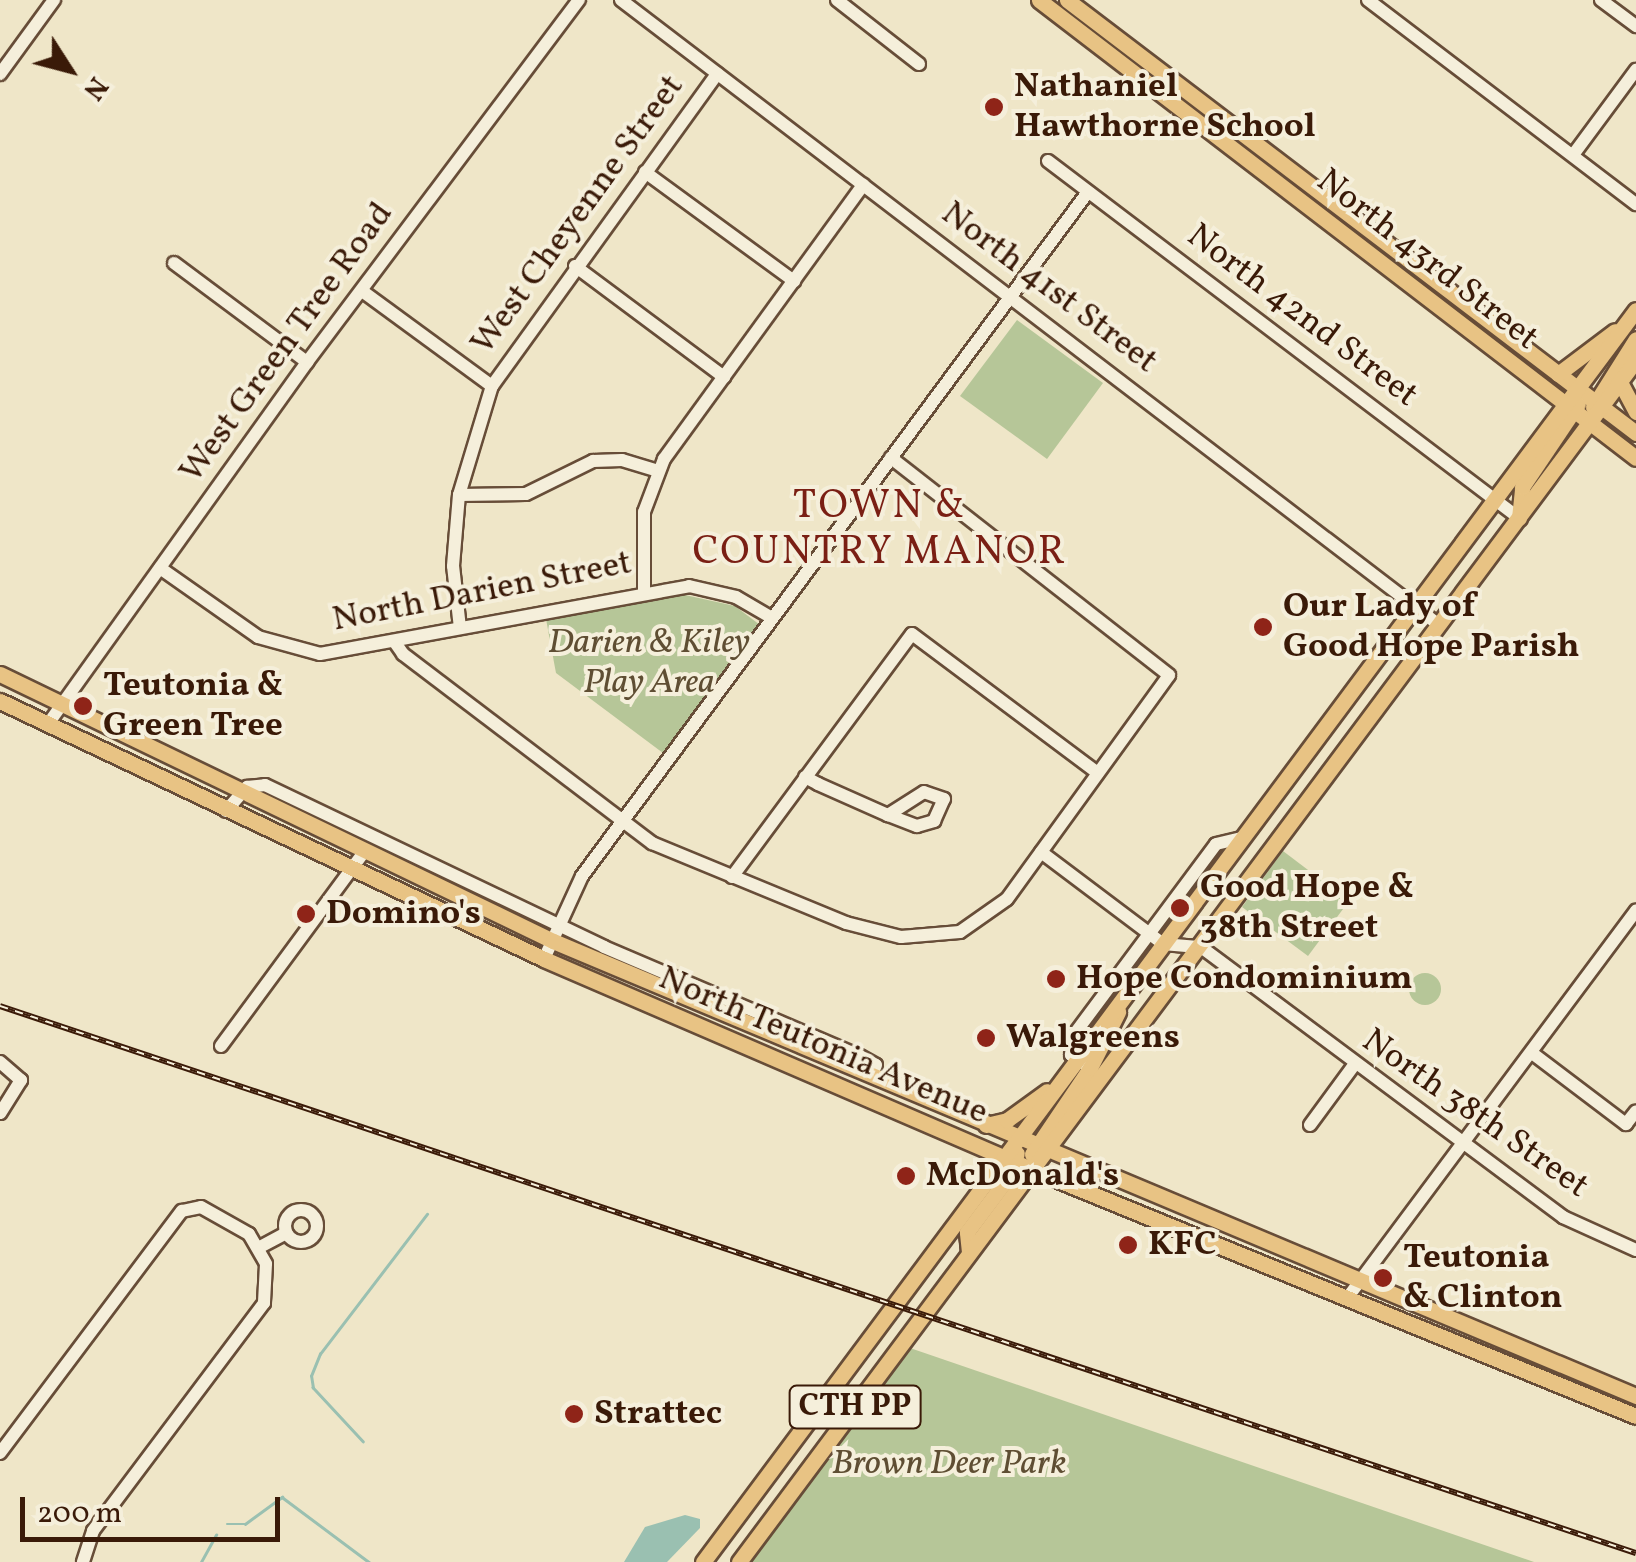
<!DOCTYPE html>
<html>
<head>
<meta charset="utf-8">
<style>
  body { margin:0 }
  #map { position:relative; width:1636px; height:1562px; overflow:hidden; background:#efe6c8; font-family:Vollkorn,serif }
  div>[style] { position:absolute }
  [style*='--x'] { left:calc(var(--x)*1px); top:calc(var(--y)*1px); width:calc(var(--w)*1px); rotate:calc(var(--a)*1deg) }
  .green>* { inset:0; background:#b6c698 }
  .round { border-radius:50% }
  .water>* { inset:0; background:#9ac0b1 }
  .stream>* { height:2.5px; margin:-1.25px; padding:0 1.25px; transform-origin:1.25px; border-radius:1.25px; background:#9ac0b1 }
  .roads { filter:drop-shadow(2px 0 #674d38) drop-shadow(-2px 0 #674d38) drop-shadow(0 2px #674d38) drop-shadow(0 -2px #674d38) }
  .minor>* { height:12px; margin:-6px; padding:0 6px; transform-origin:6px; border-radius:6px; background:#f5efdb }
  .minor>.ring { margin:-6px; padding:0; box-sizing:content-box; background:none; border:12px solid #f5efdb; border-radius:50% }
  .major>* { height:15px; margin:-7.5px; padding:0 7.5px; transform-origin:7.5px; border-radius:7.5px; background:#e8c384 }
  .rail>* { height:6px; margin-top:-3px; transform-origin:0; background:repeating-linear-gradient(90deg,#f5efdb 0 8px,#3a1a08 0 16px); box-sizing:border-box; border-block:2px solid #3a1a08 }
  .dots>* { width:28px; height:28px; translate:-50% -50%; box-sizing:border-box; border:5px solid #f5efdb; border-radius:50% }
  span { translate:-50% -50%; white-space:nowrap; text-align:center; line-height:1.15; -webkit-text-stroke:8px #f5efdb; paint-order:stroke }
  .shield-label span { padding:2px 8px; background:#f5efdb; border:2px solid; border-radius:8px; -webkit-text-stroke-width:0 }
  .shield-label { font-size:32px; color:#3a1a08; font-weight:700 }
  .poi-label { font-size:35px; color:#3a1a08; font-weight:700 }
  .left { translate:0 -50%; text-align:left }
  .street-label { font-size:35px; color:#3a1a08 }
  .park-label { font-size:35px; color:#5f4e33; font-style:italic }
  .quarter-label { font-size:40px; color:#7a1f14; letter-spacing:2.5px }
  .north { position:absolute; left:20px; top:20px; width:100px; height:100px; -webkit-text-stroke:8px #f5efdb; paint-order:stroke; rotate:126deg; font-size:28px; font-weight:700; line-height:40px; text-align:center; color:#3a1a08 }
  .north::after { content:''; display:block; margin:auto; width:35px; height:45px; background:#3a1a08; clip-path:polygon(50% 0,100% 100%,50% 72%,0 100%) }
  .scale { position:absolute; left:20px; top:1497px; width:260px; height:45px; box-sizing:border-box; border:5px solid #3a1a08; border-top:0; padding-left:12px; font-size:30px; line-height:35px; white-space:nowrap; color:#3a1a08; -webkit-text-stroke:8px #f5efdb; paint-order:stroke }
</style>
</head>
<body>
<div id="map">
  <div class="green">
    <i style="clip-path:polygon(1017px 320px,1103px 383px,1047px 459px,960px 396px)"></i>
    <i style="clip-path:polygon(676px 593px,735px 606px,760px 625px,663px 753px,556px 673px,546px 619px)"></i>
    <i style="clip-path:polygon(1283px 851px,1349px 901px,1308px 956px,1242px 907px)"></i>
    <i class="round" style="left:1409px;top:973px;width:32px;height:32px"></i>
    <i style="clip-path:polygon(910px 1348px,1534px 1562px,749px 1562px)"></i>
  </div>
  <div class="water">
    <i style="clip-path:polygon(685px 1515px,700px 1519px,700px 1528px,667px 1562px,624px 1562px,645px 1527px)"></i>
  </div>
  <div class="stream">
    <i style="--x:363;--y:1442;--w:74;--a:-132.8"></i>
    <i style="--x:313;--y:1388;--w:12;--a:-99"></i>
    <i style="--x:311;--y:1376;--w:24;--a:-68"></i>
    <i style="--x:320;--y:1354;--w:176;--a:-52.6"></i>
    <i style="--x:227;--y:1524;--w:18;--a:0"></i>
    <i style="--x:245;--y:1524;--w:46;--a:-36.1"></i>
    <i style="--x:282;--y:1497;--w:109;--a:36.8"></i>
    <i style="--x:201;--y:1562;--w:31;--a:-61"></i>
  </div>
  <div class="roads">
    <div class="minor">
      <i style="--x:621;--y:0;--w:1029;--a:37.38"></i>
      <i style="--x:837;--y:0;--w:104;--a:38"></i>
      <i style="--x:1368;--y:0;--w:337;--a:37.3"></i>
      <i style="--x:1601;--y:0;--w:44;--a:36.6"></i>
      <i style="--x:0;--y:74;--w:92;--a:-53.9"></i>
      <i style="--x:1573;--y:155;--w:106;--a:-53.5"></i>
      <i style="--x:1048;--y:161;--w:591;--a:37.16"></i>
      <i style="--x:645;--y:172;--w:185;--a:36.2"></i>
      <i style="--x:174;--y:263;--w:166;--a:36.7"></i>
      <i style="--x:575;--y:266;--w:186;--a:36.7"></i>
      <i style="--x:362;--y:291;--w:161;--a:36.2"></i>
      <i style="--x:459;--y:495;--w:67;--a:-0.9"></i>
      <i style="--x:526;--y:494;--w:75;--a:-26.2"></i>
      <i style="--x:593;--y:461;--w:29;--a:-2"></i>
      <i style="--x:622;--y:460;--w:38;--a:17"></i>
      <i style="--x:160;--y:568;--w:120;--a:35.1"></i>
      <i style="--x:258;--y:637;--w:64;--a:15.3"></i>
      <i style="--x:320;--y:654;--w:375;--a:-10.4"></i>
      <i style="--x:689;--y:586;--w:48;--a:13.2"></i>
      <i style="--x:736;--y:597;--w:42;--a:30.3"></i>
      <i style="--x:644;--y:591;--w:79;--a:-90"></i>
      <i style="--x:644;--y:512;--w:57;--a:-69.3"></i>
      <i style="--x:664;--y:459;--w:339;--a:-54"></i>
      <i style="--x:460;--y:628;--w:62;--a:-96.4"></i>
      <i style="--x:453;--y:566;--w:71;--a:-85.2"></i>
      <i style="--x:459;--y:495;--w:114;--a:-73.2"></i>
      <i style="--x:492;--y:386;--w:385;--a:-54.2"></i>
      <i style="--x:394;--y:641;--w:16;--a:55"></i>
      <i style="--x:403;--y:654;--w:313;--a:37.2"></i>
      <i style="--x:652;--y:843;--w:210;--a:22.4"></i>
      <i style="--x:846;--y:923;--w:57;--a:14.3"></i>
      <i style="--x:901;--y:937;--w:59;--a:-4.8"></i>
      <i style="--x:960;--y:932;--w:57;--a:-35.1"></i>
      <i style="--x:1007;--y:899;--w:276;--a:-54.1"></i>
      <i style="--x:1169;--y:675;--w:353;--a:-142"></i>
      <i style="--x:48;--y:724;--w:445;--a:-54.4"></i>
      <i style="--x:307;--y:362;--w:453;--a:-53.1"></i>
      <i style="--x:805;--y:777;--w:15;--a:28"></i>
      <i style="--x:818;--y:784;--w:77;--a:23.9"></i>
      <i style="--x:888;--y:815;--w:31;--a:21"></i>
      <i style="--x:917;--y:826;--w:18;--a:-16"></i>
      <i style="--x:934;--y:821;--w:24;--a:-66"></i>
      <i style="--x:944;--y:799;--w:21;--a:-161"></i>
      <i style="--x:924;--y:792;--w:43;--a:147.4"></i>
      <i style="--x:226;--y:811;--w:32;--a:-49"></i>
      <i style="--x:247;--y:787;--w:18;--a:-6"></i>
      <i style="--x:265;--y:785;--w:376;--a:25.5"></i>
      <i style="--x:604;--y:947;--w:278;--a:23.1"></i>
      <i style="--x:860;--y:1056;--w:18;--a:29"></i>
      <i style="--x:876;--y:1065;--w:11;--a:112"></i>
      <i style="--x:1041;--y:852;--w:153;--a:37"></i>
      <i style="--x:1163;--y:944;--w:38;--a:5"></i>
      <i style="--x:1201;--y:947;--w:452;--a:36.7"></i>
      <i style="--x:1563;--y:1217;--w:80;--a:24.3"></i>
      <i style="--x:732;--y:877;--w:302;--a:-53.5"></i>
      <i style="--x:912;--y:634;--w:232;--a:36.8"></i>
      <i style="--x:544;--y:959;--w:91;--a:-65.4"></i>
      <i style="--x:582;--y:876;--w:851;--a:-53.51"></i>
      <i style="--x:221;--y:1046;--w:241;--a:-53.6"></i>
      <i style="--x:1532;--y:1053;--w:118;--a:37.1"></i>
      <i style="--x:1626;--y:1124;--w:16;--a:-52"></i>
      <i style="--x:0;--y:1062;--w:28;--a:41"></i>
      <i style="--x:21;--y:1080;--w:39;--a:122"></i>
      <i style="--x:1084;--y:1064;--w:16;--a:-145"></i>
      <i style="--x:1071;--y:1055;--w:19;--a:-84"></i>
      <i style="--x:1073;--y:1036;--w:239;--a:-53.3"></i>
      <i style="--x:1216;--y:844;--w:27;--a:-13"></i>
      <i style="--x:1310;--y:1125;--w:74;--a:-53.7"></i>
      <i class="ring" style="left:285px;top:1210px;width:20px;height:20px"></i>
      <i style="--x:260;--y:1247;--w:30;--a:-28"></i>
      <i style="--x:1348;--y:1297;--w:482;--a:-53.3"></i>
      <i style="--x:0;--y:1453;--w:303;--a:-53.1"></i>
      <i style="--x:182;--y:1211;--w:19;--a:-12"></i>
      <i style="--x:201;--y:1207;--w:55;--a:29.4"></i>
      <i style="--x:249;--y:1234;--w:34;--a:60"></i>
      <i style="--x:266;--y:1264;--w:39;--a:93"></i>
      <i style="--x:264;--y:1303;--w:285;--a:126.9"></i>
      <i style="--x:93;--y:1531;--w:33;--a:108"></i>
    </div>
    <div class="major">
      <i style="--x:1039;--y:0;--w:752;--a:37.49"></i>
      <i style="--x:1067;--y:0;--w:715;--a:37.27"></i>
      <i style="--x:1558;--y:374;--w:71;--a:-37"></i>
      <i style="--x:1620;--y:382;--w:34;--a:62"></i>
      <i style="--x:1593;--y:407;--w:80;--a:-57.7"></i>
      <i style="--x:1519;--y:518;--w:31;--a:-84"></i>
      <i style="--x:1522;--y:487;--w:100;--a:-56"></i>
      <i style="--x:0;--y:674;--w:614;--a:25.77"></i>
      <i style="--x:553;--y:941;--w:1175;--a:22.79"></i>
      <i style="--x:0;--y:701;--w:602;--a:25.37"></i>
      <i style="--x:544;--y:959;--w:530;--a:23.33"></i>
      <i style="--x:1031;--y:1169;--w:653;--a:22.21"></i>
      <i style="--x:986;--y:1125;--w:22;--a:-13"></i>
      <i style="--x:1007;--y:1120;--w:49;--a:-35.9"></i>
      <i style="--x:1032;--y:1154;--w:104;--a:-56"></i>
      <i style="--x:1090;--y:1068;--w:63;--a:-63.4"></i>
      <i style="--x:969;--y:1252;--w:20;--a:-96"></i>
      <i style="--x:967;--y:1232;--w:70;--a:-53.1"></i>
      <i style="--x:1009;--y:1176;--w:24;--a:-71"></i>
      <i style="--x:703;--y:1562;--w:1561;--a:-53.31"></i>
      <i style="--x:739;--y:1562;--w:1500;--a:-53.27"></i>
    </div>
  </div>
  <div class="rail">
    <i style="--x:0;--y:1006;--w:1725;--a:18.49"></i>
  </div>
  <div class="dots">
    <i style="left:994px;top:107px;background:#8f2418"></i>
    <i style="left:1263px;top:627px;background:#8f2418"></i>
    <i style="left:83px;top:706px;background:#8f2418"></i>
    <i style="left:1180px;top:908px;background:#8f2418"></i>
    <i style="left:306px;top:914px;background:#8f2418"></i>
    <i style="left:1056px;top:979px;background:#8f2418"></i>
    <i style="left:986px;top:1038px;background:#8f2418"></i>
    <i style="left:906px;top:1176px;background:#8f2418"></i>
    <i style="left:1128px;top:1245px;background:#8f2418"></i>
    <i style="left:1383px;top:1278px;background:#8f2418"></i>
    <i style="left:574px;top:1414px;background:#8f2418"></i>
  </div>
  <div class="shield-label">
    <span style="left:855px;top:1407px">CTH PP</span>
  </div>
  <div class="poi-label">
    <span class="left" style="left:1014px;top:107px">Nathaniel<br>Hawthorne School</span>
    <span class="left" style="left:1283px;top:627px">Our Lady of<br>Good Hope Parish</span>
    <span class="left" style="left:103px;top:706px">Teutonia &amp;<br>Green Tree</span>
    <span class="left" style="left:1200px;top:908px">Good Hope &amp;<br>38th Street</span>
    <span class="left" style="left:326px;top:914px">Domino's</span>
    <span class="left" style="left:1076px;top:979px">Hope Condominium</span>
    <span class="left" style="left:1006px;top:1038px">Walgreens</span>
    <span class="left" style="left:926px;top:1176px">McDonald's</span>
    <span class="left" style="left:1148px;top:1245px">KFC</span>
    <span class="left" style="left:1403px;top:1278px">Teutonia<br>&amp; Clinton</span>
    <span class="left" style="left:594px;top:1414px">Strattec</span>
  </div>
  <div class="street-label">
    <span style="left:578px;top:215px;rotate:-54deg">West Cheyenne Street</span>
    <span style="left:1427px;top:260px;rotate:38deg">North 43rd Street</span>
    <span style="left:1049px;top:288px;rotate:37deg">North 41st Street</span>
    <span style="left:1302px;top:316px;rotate:37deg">North 42nd Street</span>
    <span style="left:287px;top:343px;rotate:-54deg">West Green Tree Road</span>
    <span style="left:482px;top:592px;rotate:-11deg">North Darien Street</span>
    <span style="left:823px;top:1046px;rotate:23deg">North Teutonia Avenue</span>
    <span style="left:1475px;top:1114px;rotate:35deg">North 38th Street</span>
  </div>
  <div class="park-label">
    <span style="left:649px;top:663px">Darien &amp; Kiley<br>Play Area</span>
    <span style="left:949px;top:1464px">Brown Deer Park</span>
  </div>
  <div class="quarter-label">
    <span style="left:880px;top:530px">TOWN &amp;<br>COUNTRY MANOR</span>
  </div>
  <div class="north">N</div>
  <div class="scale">200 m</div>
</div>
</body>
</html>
